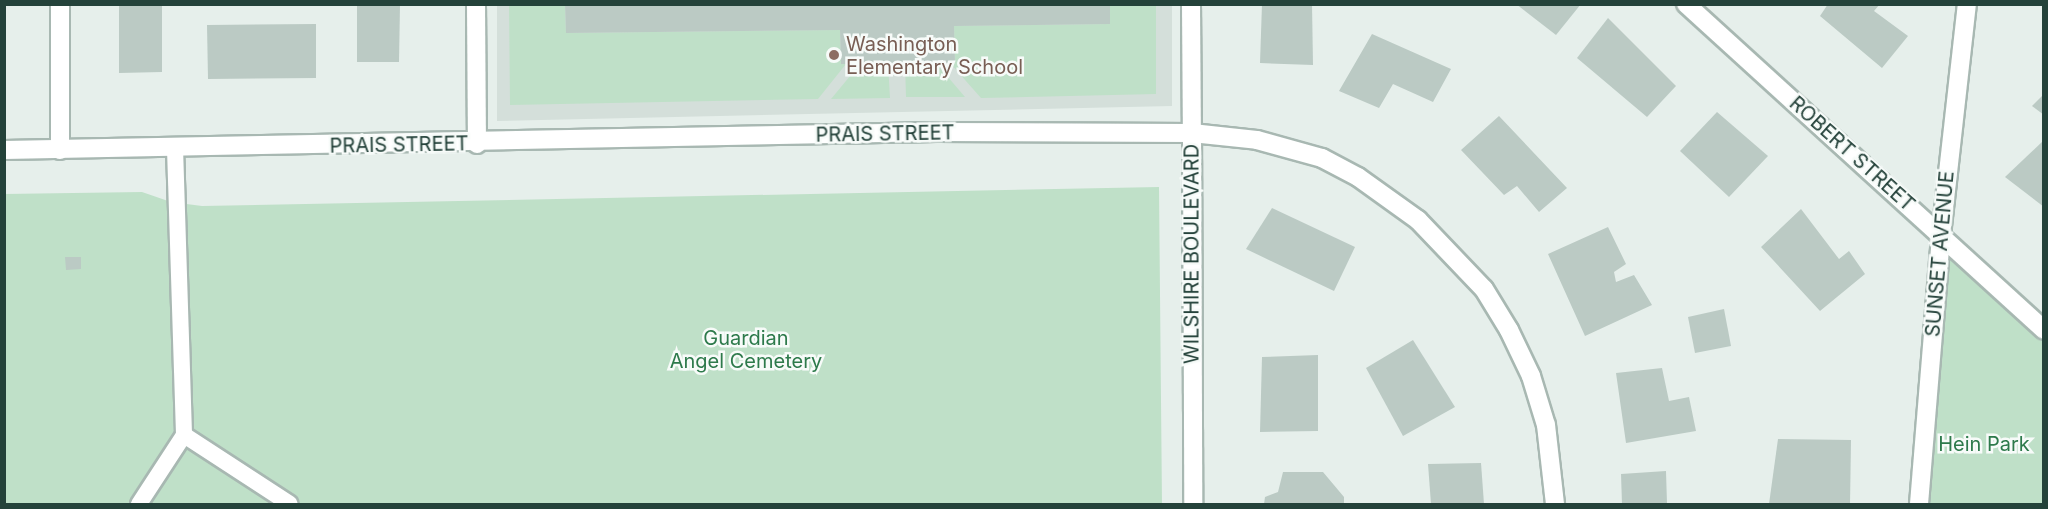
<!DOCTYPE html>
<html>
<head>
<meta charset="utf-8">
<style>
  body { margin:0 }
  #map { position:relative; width:2048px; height:509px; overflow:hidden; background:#e6efeb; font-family:Inter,sans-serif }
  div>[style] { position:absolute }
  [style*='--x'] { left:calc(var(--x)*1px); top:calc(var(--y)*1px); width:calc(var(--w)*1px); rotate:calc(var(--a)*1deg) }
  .built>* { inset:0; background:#d4dfda }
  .green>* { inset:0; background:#bfe0c8 }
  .building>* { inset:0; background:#bbcac4 }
  .roads { filter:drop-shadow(2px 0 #a8b8b2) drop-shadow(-2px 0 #a8b8b2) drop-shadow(0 2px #a8b8b2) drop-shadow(0 -2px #a8b8b2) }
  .lane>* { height:16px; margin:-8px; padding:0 8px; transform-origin:8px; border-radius:8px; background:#fff }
  .street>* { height:18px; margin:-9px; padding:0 9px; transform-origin:9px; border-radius:9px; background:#fff }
  .secondary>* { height:18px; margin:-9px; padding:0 9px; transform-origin:9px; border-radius:9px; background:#fff }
  .dots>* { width:16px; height:16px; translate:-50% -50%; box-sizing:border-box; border:3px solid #f7fbf9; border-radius:50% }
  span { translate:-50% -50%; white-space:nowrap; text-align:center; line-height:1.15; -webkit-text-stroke:5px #f7fbf9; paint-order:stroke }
  .education-label { font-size:20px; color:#785e54 }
  .left { translate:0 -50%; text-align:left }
  .street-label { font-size:20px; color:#24423a }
  .park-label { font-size:20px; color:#2d7a4b }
  .frame { position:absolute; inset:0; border:6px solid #24423a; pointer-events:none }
</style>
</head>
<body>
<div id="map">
  <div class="built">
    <i style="clip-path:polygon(497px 5px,1172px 5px,1172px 106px,497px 121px)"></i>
  </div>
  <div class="green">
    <i style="clip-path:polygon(509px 5px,565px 5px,566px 33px,840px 30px,841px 64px,846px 64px,818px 99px,510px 105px)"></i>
    <i style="clip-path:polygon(1110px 5px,1156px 5px,1156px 94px,981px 98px,950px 63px,955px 63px,954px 26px,1110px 24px)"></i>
    <i style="clip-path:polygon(936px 63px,965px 97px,906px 97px,905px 64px)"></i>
    <i style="clip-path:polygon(860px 64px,888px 64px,890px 98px,831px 99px)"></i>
    <i style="clip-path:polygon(1159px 187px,1162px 504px,5px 504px,4px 194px,142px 192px,171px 202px,202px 206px)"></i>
    <i style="clip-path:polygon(1941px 235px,2043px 327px,2043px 504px,1919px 504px)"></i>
  </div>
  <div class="building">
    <i style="clip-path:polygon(565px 4px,1110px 4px,1110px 24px,954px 26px,955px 63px,841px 64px,840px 30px,566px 33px)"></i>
    <i style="clip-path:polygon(1262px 4px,1312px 4px,1313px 65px,1260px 63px)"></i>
    <i style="clip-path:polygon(1516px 4px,1581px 4px,1556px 35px)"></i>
    <i style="clip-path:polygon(1828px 4px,1880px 4px,1874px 11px,1908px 36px,1882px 68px,1820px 16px)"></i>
    <i style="clip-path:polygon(119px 5px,162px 5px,162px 72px,119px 73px)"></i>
    <i style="clip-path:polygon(357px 5px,400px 5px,399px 62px,357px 62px)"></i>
    <i style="clip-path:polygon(1608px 18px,1676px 86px,1647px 117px,1577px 58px)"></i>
    <i style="clip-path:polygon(316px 24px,316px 78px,208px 79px,207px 25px)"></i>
    <i style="clip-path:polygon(1372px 34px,1451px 69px,1433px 102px,1393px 84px,1379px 108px,1339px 91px)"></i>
    <i style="clip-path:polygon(2044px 94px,2044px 115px,2032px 106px)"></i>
    <i style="clip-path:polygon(1717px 112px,1768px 156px,1729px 197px,1680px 151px)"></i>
    <i style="clip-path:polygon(1499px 116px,1567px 188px,1539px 212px,1517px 186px,1504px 195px,1461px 150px)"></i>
    <i style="clip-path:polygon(2044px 140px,2044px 207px,2005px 177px)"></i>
    <i style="clip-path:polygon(1272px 208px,1355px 247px,1334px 291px,1246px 249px)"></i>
    <i style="clip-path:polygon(1801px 209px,1839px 259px,1849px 251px,1865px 274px,1820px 311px,1761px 247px)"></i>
    <i style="clip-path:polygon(1608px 227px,1626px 264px,1614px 272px,1616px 282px,1634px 275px,1652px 305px,1585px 336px,1548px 254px)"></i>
    <i style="clip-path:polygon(65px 257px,81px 257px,81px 269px,66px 270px)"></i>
    <i style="clip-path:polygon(1724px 309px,1731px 346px,1695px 353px,1688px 317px)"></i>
    <i style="clip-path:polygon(1413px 340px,1455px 407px,1403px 436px,1366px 368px)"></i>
    <i style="clip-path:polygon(1318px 355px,1318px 431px,1260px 432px,1262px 357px)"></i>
    <i style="clip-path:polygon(1662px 368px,1669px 401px,1689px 397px,1696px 431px,1626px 443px,1616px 373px)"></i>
    <i style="clip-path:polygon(1778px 439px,1851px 440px,1850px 504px,1769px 504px)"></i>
    <i style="clip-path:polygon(1481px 463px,1484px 504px,1431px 504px,1428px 464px)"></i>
    <i style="clip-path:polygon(1666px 471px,1667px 504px,1622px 504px,1621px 474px)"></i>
    <i style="clip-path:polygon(1283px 472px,1323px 472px,1344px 497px,1344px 504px,1264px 504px,1265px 497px,1278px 492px)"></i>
  </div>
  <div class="roads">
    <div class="lane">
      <i style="--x:175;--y:148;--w:287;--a:88.2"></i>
      <i style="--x:184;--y:435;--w:126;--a:33.1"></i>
      <i style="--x:139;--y:504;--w:82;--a:-56.9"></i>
    </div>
    <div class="street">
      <i style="--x:476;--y:4;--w:140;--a:89.6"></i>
      <i style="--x:1191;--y:4;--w:129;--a:89.6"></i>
      <i style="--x:1686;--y:4;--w:484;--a:42.3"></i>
      <i style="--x:4;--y:150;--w:932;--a:-1.11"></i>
      <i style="--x:936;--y:132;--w:256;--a:0.2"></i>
      <i style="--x:1192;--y:133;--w:65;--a:6.1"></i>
      <i style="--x:1257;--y:140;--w:67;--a:15.5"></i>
      <i style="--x:1322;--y:158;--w:41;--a:27.8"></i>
      <i style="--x:1358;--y:177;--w:74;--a:35.6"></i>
      <i style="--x:1418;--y:220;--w:95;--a:46.3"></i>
      <i style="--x:1484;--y:289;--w:48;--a:58.6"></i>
      <i style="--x:1509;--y:330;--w:51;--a:64.4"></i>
      <i style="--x:1531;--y:376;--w:51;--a:73"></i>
      <i style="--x:1546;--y:425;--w:80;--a:83.5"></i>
      <i style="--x:60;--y:150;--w:146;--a:-90"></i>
      <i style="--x:1919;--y:504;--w:270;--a:-85.3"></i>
      <i style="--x:1941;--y:235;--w:232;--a:-83.6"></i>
    </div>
    <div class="secondary">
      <i style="--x:1192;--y:133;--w:371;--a:89.8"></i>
    </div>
  </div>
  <div class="dots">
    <i style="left:834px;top:55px;background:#8d6e63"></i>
  </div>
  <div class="education-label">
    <span class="left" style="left:846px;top:56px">Washington<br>Elementary School</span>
  </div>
  <div class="street-label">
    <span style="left:885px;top:134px;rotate:-1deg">PRAIS STREET</span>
    <span style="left:399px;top:145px;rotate:-1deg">PRAIS STREET</span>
    <span style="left:1852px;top:154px;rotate:42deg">ROBERT STREET</span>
    <span style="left:1192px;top:254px;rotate:-90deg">WILSHIRE BOULEVARD</span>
    <span style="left:1940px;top:254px;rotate:-85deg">SUNSET AVENUE</span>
  </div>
  <div class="park-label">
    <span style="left:746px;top:350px">Guardian<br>Angel Cemetery</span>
    <span style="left:1984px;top:444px">Hein Park</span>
  </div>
  <div class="frame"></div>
</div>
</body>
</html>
